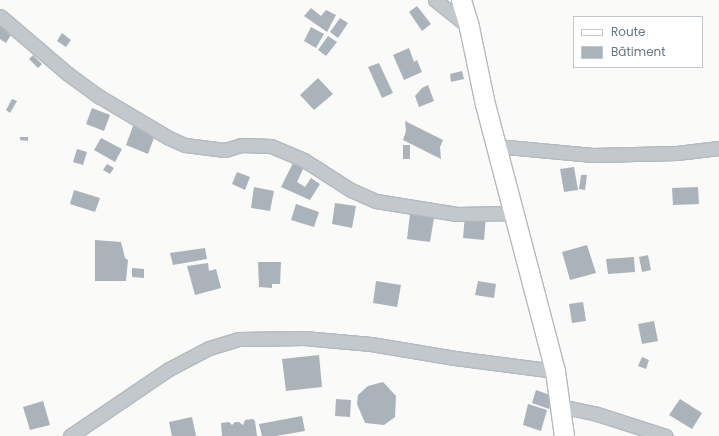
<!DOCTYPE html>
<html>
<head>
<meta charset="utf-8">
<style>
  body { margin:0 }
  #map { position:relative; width:719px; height:436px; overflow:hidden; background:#fafaf8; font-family:Poppins,sans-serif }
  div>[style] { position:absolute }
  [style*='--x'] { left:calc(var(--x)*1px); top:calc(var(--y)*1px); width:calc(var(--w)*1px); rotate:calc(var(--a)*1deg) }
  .building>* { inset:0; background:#aab3b9 }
  .roads { filter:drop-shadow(1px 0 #b3babf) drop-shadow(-1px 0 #b3babf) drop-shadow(0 1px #b3babf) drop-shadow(0 -1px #b3babf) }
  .street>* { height:13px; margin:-6.5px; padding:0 6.5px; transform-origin:6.5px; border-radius:6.5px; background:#c3c8cc }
  .secondary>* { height:19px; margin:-9.5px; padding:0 9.5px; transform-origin:9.5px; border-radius:9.5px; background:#fff }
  span { translate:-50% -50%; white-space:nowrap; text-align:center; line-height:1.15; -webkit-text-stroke:4px #fff; paint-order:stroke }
  .legend { position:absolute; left:573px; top:16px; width:130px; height:52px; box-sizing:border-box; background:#fff; border:1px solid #c1c8cd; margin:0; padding:5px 7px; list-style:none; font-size:12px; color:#657683 }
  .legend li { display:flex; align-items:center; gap:8px; height:20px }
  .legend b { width:20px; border:1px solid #c1c8cd }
</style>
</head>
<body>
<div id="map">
  <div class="building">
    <i style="clip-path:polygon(417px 6px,431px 24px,422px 31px,409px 12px)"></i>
    <i style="clip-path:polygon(311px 8px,321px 16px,326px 10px,336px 15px,327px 32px,304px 16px)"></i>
    <i style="clip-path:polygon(340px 18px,348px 23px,338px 38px,330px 32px)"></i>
    <i style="clip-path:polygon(0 22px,14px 30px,6px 43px,0 39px)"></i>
    <i style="clip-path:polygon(311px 27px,324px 34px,316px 48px,304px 41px)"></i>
    <i style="clip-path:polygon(62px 33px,71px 40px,66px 47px,57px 41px)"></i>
    <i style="clip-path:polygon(328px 36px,337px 42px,326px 56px,318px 50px)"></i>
    <i style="clip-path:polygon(409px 48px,414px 62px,417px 60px,422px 72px,404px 80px,393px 55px)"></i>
    <i style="clip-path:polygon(33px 55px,42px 64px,38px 68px,29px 59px)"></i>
    <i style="clip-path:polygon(379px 63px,393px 93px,382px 98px,368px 67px)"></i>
    <i style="clip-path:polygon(462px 71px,464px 79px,451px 82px,450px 74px)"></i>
    <i style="clip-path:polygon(318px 78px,333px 94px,314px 110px,300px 95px)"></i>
    <i style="clip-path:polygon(428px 85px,434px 101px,419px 107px,415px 96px,422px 88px)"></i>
    <i style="clip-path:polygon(12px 99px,17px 101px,10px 113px,6px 110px)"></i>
    <i style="clip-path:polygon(92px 108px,110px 115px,104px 131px,86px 124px)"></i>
    <i style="clip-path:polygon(405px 121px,443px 140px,440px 147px,441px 159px,403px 140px,406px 131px)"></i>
    <i style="clip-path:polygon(133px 126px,155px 135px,148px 154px,126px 145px)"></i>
    <i style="clip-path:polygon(20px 137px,28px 137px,28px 141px,20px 140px)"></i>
    <i style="clip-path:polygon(101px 138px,122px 149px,115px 162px,94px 150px)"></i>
    <i style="clip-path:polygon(403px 145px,410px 145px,410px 159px,403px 159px)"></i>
    <i style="clip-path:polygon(77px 149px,87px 152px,83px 165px,73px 162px)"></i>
    <i style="clip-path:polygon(294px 161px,304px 167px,297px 182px,305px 187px,311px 178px,320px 184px,310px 200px,281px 187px)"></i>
    <i style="clip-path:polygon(107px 164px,114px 168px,110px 174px,103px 170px)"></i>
    <i style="clip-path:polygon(574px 167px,578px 190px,564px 192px,560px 169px)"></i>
    <i style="clip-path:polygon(237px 172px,250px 177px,245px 190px,232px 184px)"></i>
    <i style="clip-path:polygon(581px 175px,587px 175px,585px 190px,579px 189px)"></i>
    <i style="clip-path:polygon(254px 187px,274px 191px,270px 211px,251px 208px)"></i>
    <i style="clip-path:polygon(698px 187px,699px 204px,673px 205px,672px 188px)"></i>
    <i style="clip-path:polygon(74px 190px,100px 198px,95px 212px,70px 204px)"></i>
    <i style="clip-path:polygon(335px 203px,356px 206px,352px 228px,332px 224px)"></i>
    <i style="clip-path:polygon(296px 204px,319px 212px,314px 227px,291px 220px)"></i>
    <i style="clip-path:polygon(410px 214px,434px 218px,430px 242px,407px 239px)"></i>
    <i style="clip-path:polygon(465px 215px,486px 216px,484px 240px,463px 238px)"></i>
    <i style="clip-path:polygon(95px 240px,121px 242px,125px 258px,128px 260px,126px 281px,95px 281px)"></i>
    <i style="clip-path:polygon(587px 245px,596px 273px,570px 280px,562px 252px)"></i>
    <i style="clip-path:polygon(205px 248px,207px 259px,173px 265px,170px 253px)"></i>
    <i style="clip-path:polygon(648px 255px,651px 270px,642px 272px,639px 257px)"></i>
    <i style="clip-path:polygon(634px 257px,635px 272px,608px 274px,606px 259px)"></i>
    <i style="clip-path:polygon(258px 262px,281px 262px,280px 284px,272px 284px,272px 288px,259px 287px)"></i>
    <i style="clip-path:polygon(208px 263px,209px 271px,216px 269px,221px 288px,195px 295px,187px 266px)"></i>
    <i style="clip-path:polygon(132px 268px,144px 269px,144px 278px,132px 277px)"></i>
    <i style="clip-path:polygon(376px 281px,401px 285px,397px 307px,373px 303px)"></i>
    <i style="clip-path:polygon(478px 281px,496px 284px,494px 298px,475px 295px)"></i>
    <i style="clip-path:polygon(583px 302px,586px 321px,572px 323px,569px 304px)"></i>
    <i style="clip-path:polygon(654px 321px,658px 341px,642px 344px,638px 324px)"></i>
    <i style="clip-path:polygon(319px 355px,322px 387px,286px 391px,282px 359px)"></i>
    <i style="clip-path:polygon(642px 357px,649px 360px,646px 369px,638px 366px)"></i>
    <i style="clip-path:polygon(383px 382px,396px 396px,395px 417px,384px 425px,365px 423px,357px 404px,358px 395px,368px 386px)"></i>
    <i style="clip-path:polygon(536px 390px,553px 396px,549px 409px,532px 403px)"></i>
    <i style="clip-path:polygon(336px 399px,351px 400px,350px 417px,335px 416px)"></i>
    <i style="clip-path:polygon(680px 399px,702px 413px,692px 429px,669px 415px)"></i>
    <i style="clip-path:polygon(43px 401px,50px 425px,30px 430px,23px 407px)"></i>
    <i style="clip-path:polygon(528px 404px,547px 410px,541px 431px,523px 425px)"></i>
    <i style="clip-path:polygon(302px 416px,305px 431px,276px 436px,262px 436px,259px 424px)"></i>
    <i style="clip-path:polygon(192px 417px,196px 436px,172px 436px,169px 422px)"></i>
    <i style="clip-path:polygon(253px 419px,255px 421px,257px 436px,222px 436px,221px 423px,229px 422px,232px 425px,235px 422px,239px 422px,243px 425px,245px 420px)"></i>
  </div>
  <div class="roads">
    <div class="street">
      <i style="--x:435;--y:0;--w:43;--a:38.5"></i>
      <i style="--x:0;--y:16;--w:89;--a:40.5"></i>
      <i style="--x:68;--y:74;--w:39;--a:36"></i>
      <i style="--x:100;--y:97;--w:80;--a:30.7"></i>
      <i style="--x:169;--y:138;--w:17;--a:24"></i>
      <i style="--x:185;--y:145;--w:40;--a:7.1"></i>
      <i style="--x:225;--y:150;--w:17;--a:-17"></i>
      <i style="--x:241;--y:145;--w:30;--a:2"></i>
      <i style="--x:271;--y:146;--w:36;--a:23"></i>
      <i style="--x:304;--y:160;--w:56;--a:32.6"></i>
      <i style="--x:351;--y:190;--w:27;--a:24"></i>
      <i style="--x:376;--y:201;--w:82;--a:9.1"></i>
      <i style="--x:457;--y:214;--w:57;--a:-1"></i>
      <i style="--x:496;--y:146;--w:97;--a:5.3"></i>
      <i style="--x:593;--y:155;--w:84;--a:-1.4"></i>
      <i style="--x:677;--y:153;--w:42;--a:-6.8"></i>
      <i style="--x:560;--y:406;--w:38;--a:12"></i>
      <i style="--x:597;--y:414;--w:72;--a:17.7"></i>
      <i style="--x:70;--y:436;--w:120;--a:-34.1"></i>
      <i style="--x:169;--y:369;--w:45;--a:-27.7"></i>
      <i style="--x:209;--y:348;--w:31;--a:-17"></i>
      <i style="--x:239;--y:339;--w:65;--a:-0.9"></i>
      <i style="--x:304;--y:338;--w:67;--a:5.1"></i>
      <i style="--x:371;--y:344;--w:85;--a:9.5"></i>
      <i style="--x:455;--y:358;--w:101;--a:7.4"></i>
    </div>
    <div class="secondary">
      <i style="--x:461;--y:0;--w:28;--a:73"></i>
      <i style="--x:469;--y:27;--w:79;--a:78.3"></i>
      <i style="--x:485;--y:104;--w:276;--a:75.3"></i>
      <i style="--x:555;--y:371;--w:66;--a:82.1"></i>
    </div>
  </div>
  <ul class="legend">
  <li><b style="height:5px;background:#fff"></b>Route</li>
  <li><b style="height:11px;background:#aab3b9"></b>Bâtiment</li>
  </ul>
</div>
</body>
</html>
